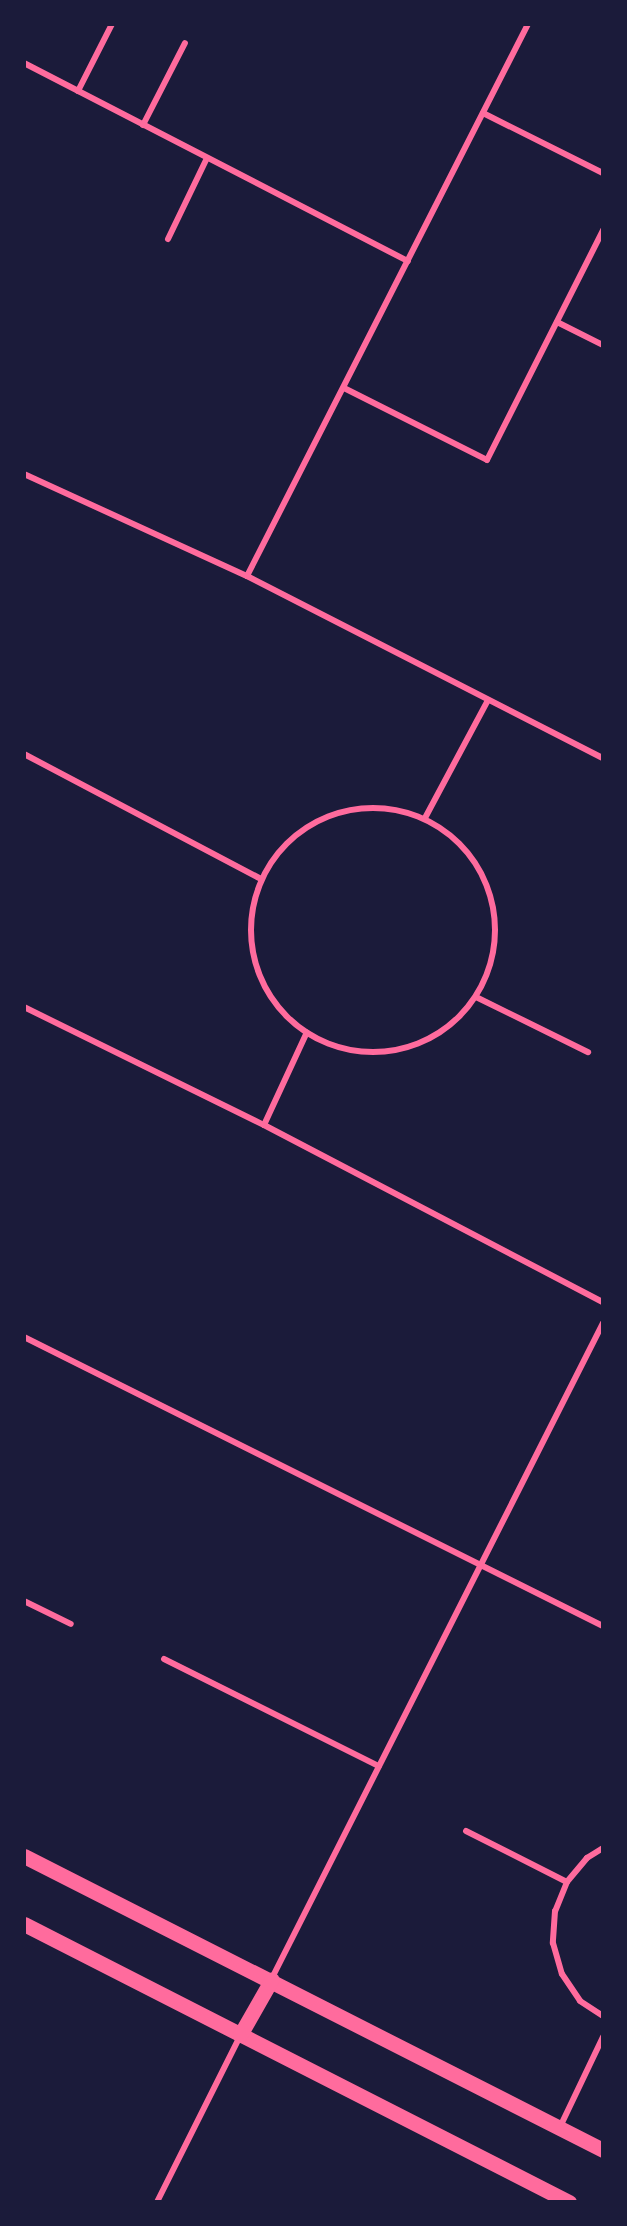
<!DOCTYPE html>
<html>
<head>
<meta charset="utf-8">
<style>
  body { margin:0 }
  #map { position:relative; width:627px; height:2226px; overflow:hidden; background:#1b1b3a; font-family:Mulish,sans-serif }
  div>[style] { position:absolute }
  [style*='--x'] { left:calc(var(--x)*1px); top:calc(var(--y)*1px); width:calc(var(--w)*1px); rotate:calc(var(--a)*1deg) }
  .minor>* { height:6px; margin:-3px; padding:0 3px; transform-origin:3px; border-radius:3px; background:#ff6b9d }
  .minor>.ring { margin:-3px; padding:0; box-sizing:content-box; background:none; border:6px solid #ff6b9d; border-radius:50% }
  .primary>* { height:15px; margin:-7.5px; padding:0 7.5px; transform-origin:7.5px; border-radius:7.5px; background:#ff6b9d }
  span { translate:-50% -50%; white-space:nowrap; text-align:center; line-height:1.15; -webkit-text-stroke:4.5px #1b1b3a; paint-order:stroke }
  .frame { position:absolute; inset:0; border:26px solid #1b1b3a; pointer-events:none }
</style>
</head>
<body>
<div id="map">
  <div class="minor">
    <i style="--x:24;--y:63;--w:432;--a:27.3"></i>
    <i style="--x:78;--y:91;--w:75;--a:-63.1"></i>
    <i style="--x:483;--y:113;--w:134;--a:26.6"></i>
    <i style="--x:143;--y:125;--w:92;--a:-62.9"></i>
    <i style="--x:168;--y:239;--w:88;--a:-64.3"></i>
    <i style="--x:557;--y:322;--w:51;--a:26.6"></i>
    <i style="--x:344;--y:388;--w:160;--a:26.7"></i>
    <i style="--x:487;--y:460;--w:258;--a:-63.2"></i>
    <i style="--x:24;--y:474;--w:245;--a:24.6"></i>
    <i style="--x:247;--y:576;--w:400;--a:27.1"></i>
    <i style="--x:247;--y:576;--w:619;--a:-63.02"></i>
    <i style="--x:24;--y:754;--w:268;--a:27.8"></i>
    <i class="ring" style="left:251px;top:808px;width:238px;height:238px"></i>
    <i style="--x:425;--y:818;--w:134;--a:-61.9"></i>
    <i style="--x:476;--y:997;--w:125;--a:26.2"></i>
    <i style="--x:24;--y:1007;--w:267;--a:26.2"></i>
    <i style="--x:264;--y:1125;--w:382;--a:27.6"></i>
    <i style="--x:264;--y:1125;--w:102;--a:-65.2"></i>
    <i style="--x:24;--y:1337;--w:647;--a:26.53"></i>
    <i style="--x:24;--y:1601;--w:52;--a:26.1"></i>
    <i style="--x:164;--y:1659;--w:240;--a:26.5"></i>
    <i style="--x:466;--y:1831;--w:113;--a:26.8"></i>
    <i style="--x:603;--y:1848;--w:19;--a:148"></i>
    <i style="--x:587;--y:1858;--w:31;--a:130"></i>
    <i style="--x:567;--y:1882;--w:31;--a:112"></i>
    <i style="--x:555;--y:1911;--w:32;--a:94"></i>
    <i style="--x:553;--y:1943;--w:32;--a:74"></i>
    <i style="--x:562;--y:1974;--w:32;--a:56"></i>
    <i style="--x:580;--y:2001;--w:27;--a:33"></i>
    <i style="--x:272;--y:1978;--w:734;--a:-63.19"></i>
    <i style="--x:560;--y:2127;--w:100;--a:-64.5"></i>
    <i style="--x:157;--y:2202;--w:186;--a:-63.4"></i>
  </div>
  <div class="primary">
    <i style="--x:24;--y:1856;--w:649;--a:26.92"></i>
    <i style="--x:24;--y:1924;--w:612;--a:27.03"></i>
    <i style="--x:240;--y:2035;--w:64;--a:-60.3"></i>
  </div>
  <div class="frame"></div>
</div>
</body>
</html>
